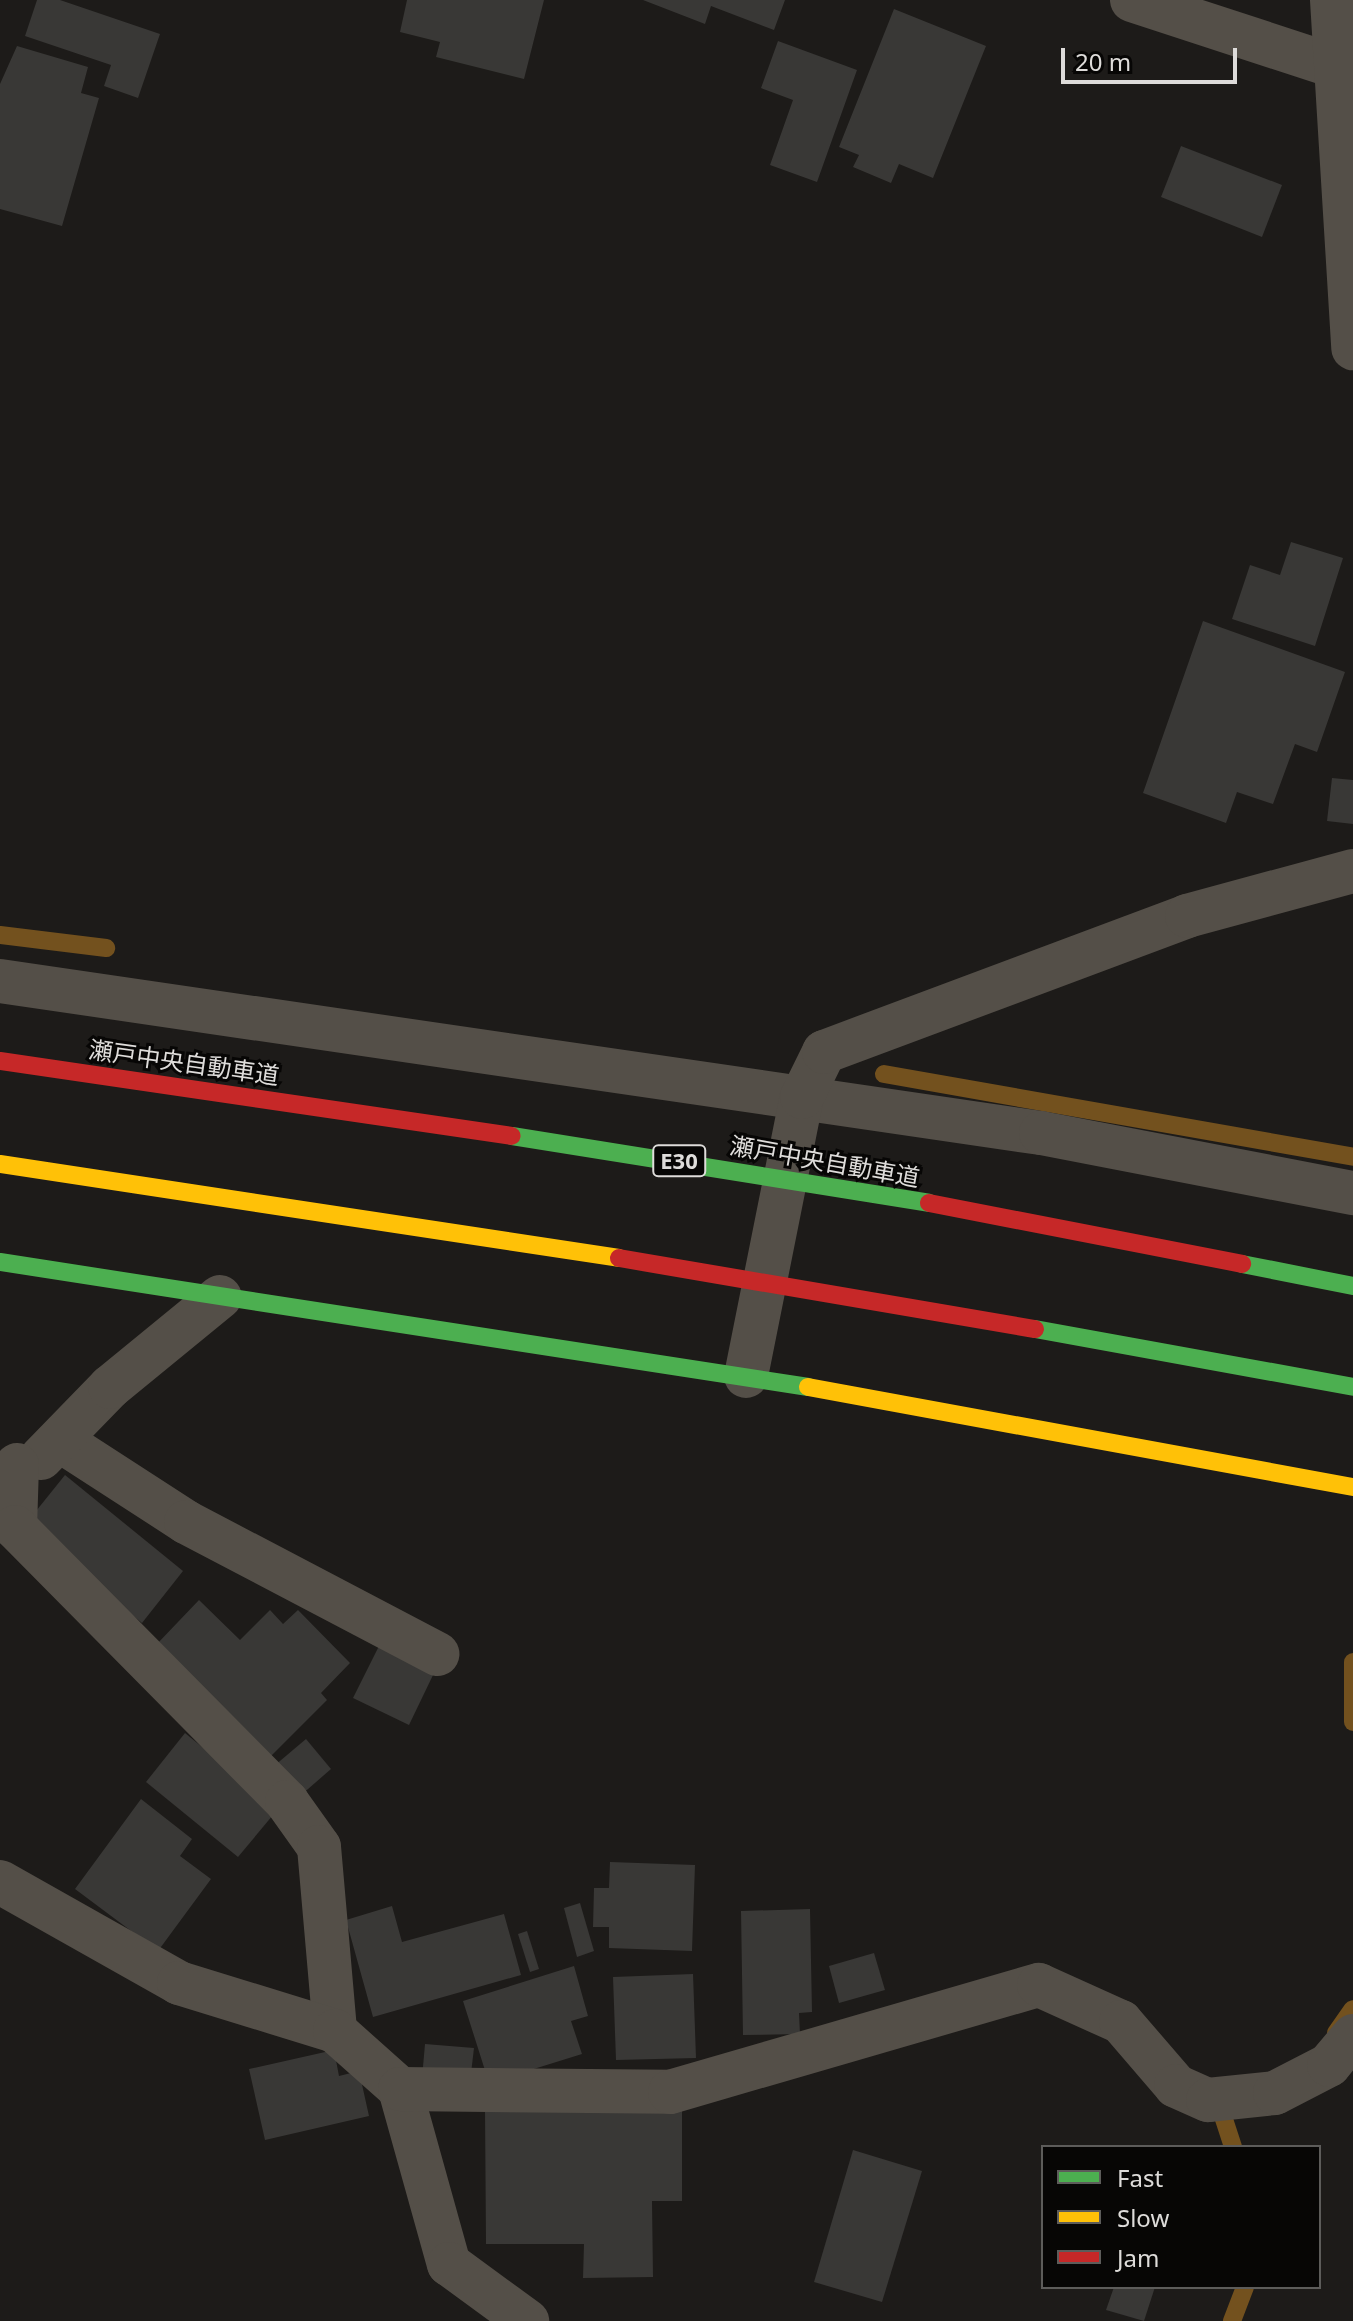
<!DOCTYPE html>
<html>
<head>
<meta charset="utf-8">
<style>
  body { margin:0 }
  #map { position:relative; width:1353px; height:2321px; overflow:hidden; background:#1d1b19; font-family:"Noto Sans","Noto Sans JP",sans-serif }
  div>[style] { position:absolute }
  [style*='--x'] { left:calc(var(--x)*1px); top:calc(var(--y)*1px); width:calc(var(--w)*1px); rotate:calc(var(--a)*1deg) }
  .stream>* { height:18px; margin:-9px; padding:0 9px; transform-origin:9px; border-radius:9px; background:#73511e }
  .building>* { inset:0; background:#393836 }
  .street>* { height:44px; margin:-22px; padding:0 22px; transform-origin:22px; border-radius:22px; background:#544f48 }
  .fast>* { height:18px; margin:-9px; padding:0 9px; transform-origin:9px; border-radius:9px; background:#4caf50 }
  .slow>* { height:18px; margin:-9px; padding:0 9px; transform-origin:9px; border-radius:9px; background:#ffc107 }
  .jam>* { height:18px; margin:-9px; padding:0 9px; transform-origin:9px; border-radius:9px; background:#c62828 }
  span { translate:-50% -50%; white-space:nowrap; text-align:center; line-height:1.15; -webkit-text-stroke:6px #070605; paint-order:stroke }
  .shield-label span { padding:2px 6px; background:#070605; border:2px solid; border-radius:6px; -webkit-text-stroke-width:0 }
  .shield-label { font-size:22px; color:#dedcda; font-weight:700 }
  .street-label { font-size:24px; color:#dedcda }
  .legend { position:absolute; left:1041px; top:2145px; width:280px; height:144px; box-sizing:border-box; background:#070605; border:2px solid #5d5c5a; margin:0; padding:10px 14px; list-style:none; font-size:24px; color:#dedcda }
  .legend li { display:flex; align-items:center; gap:16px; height:40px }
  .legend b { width:40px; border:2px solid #5d5c5a }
  .scale { position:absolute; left:1061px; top:48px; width:176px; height:36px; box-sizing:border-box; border:4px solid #dedcda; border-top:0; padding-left:10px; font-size:24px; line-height:28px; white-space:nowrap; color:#dedcda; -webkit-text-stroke:6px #070605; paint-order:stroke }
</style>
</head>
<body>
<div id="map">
  <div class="stream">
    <i style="--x:0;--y:935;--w:107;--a:7"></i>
    <i style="--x:884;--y:1074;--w:476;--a:10"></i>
    <i style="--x:1353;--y:1662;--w:60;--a:90"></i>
    <i style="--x:1336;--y:2033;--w:29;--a:-55"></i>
    <i style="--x:1221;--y:2110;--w:39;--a:72"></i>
    <i style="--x:1232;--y:2321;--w:36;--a:-69"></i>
  </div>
  <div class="building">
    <i style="clip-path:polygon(37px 0,60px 0,160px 34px,138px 98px,104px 86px,111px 65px,25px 36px)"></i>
    <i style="clip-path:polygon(407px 0,544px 0,524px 79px,436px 57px,440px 42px,400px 32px)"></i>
    <i style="clip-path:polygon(643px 0,785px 0,774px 30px,711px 6px,705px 24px)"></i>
    <i style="clip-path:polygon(894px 9px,986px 46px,933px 178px,899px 164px,891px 183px,853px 167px,859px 155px,839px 147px)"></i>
    <i style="clip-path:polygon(778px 41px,857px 70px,817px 182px,770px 165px,793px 100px,761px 88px)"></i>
    <i style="clip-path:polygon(17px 46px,88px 67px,81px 93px,99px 98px,62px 226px,0 209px,0 84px)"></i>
    <i style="clip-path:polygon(1181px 146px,1282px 185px,1262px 237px,1161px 197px)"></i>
    <i style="clip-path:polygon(1291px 542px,1343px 558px,1315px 646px,1232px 619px,1250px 565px,1280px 575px)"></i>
    <i style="clip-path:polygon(1203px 621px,1345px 672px,1317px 752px,1295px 744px,1273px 804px,1237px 792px,1226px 823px,1143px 793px)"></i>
    <i style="clip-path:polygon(1332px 778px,1353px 780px,1353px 824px,1327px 821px)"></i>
    <i style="clip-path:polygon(65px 1475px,183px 1571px,142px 1623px,24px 1526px)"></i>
    <i style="clip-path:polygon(199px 1600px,240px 1640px,270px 1610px,283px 1624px,298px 1610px,350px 1663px,321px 1693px,327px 1700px,269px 1758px,156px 1645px)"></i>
    <i style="clip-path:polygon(379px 1646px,434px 1673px,409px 1725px,353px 1698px)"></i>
    <i style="clip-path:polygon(185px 1733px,278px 1809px,238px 1857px,146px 1782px)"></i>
    <i style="clip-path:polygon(306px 1739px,331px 1769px,300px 1796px,274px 1766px)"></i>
    <i style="clip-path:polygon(141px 1799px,192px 1839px,180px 1856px,211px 1879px,158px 1951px,75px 1889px)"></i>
    <i style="clip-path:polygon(610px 1862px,695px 1865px,692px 1951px,609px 1948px,609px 1927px,593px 1927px,594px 1888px,609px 1888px)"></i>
    <i style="clip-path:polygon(580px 1903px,594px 1951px,577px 1957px,564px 1908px)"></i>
    <i style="clip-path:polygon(392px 1906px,402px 1942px,504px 1914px,521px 1975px,373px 2017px,346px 1920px)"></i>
    <i style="clip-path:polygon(810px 1909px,812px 2012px,799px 2013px,800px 2034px,743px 2035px,741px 1911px)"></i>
    <i style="clip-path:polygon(527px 1931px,539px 1969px,530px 1972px,518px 1934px)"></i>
    <i style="clip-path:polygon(874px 1953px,885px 1990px,839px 2003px,829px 1966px)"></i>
    <i style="clip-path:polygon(574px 1966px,588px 2016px,571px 2021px,582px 2054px,489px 2083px,463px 2001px)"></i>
    <i style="clip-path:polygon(693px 1974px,696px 2058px,616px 2060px,613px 1977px)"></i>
    <i style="clip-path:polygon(425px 2044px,474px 2048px,470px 2082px,422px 2078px)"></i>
    <i style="clip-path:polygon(334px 2050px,339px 2076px,359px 2071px,369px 2116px,265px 2140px,249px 2069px)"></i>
    <i style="clip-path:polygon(682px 2108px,682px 2201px,652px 2201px,653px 2277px,583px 2278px,584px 2244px,486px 2244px,485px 2109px)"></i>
    <i style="clip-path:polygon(853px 2150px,922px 2171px,882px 2302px,814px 2282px)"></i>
    <i style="clip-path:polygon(1114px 2287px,1155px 2287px,1144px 2321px,1106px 2310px)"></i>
  </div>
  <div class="street">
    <i style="--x:1132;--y:0;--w:216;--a:18.1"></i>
    <i style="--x:1332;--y:0;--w:349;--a:86.5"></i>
    <i style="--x:0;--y:981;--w:1052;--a:8.31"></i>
    <i style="--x:1041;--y:1133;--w:318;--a:10.9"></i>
    <i style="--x:746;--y:1376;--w:285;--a:-78.7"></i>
    <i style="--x:802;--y:1097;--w:50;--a:-63.9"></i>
    <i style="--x:824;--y:1052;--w:388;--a:-20.5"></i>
    <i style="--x:1187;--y:916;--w:172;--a:-15.2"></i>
    <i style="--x:61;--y:1441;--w:149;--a:32.9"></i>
    <i style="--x:186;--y:1522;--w:284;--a:27.7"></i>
    <i style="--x:41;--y:1458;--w:99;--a:-45.8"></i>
    <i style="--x:110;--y:1387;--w:142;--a:-39.3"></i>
    <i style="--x:17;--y:1465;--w:62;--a:91.8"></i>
    <i style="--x:15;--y:1527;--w:387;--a:45.3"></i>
    <i style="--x:287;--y:1802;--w:55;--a:54.6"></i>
    <i style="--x:319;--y:1847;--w:185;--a:85"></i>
    <i style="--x:0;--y:1882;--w:206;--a:29.4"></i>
    <i style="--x:179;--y:1983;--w:163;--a:17.1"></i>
    <i style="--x:335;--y:2031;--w:87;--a:41.7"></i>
    <i style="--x:400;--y:2089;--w:182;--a:74.4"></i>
    <i style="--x:449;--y:2264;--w:97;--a:36.2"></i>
    <i style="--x:400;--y:2089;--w:270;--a:0.6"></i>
    <i style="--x:670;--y:2092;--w:384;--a:-16.2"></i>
    <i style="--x:1039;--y:1985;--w:90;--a:24.3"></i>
    <i style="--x:1121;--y:2022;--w:84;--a:49.3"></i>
    <i style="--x:1176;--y:2086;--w:35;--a:24"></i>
    <i style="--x:1208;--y:2100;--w:67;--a:-6"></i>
    <i style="--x:1275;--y:2093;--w:61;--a:-27.4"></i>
    <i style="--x:1329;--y:2065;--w:38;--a:-50"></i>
  </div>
  <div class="fast">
    <i style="--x:512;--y:1136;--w:422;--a:9.1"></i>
    <i style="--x:0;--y:1262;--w:818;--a:8.79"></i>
    <i style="--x:1242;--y:1264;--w:113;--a:11.2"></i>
    <i style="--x:1035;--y:1329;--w:323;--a:10.3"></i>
  </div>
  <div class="slow">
    <i style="--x:0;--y:1164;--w:626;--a:8.63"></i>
    <i style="--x:808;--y:1387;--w:554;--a:10.4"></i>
  </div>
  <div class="jam">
    <i style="--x:0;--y:1061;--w:517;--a:8.33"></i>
    <i style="--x:929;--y:1203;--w:319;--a:11"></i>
    <i style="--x:619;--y:1258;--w:422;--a:9.7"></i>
  </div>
  <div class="shield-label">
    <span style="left:679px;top:1161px">E30</span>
  </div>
  <div class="street-label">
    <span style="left:184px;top:1062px;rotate:8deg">瀬戸中央自動車道</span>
    <span style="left:825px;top:1161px;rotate:10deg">瀬戸中央自動車道</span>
  </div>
  <ul class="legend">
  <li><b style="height:10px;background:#4caf50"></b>Fast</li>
  <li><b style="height:10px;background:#ffc107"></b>Slow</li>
  <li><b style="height:10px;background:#c62828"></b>Jam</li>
  </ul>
  <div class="scale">20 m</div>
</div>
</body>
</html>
